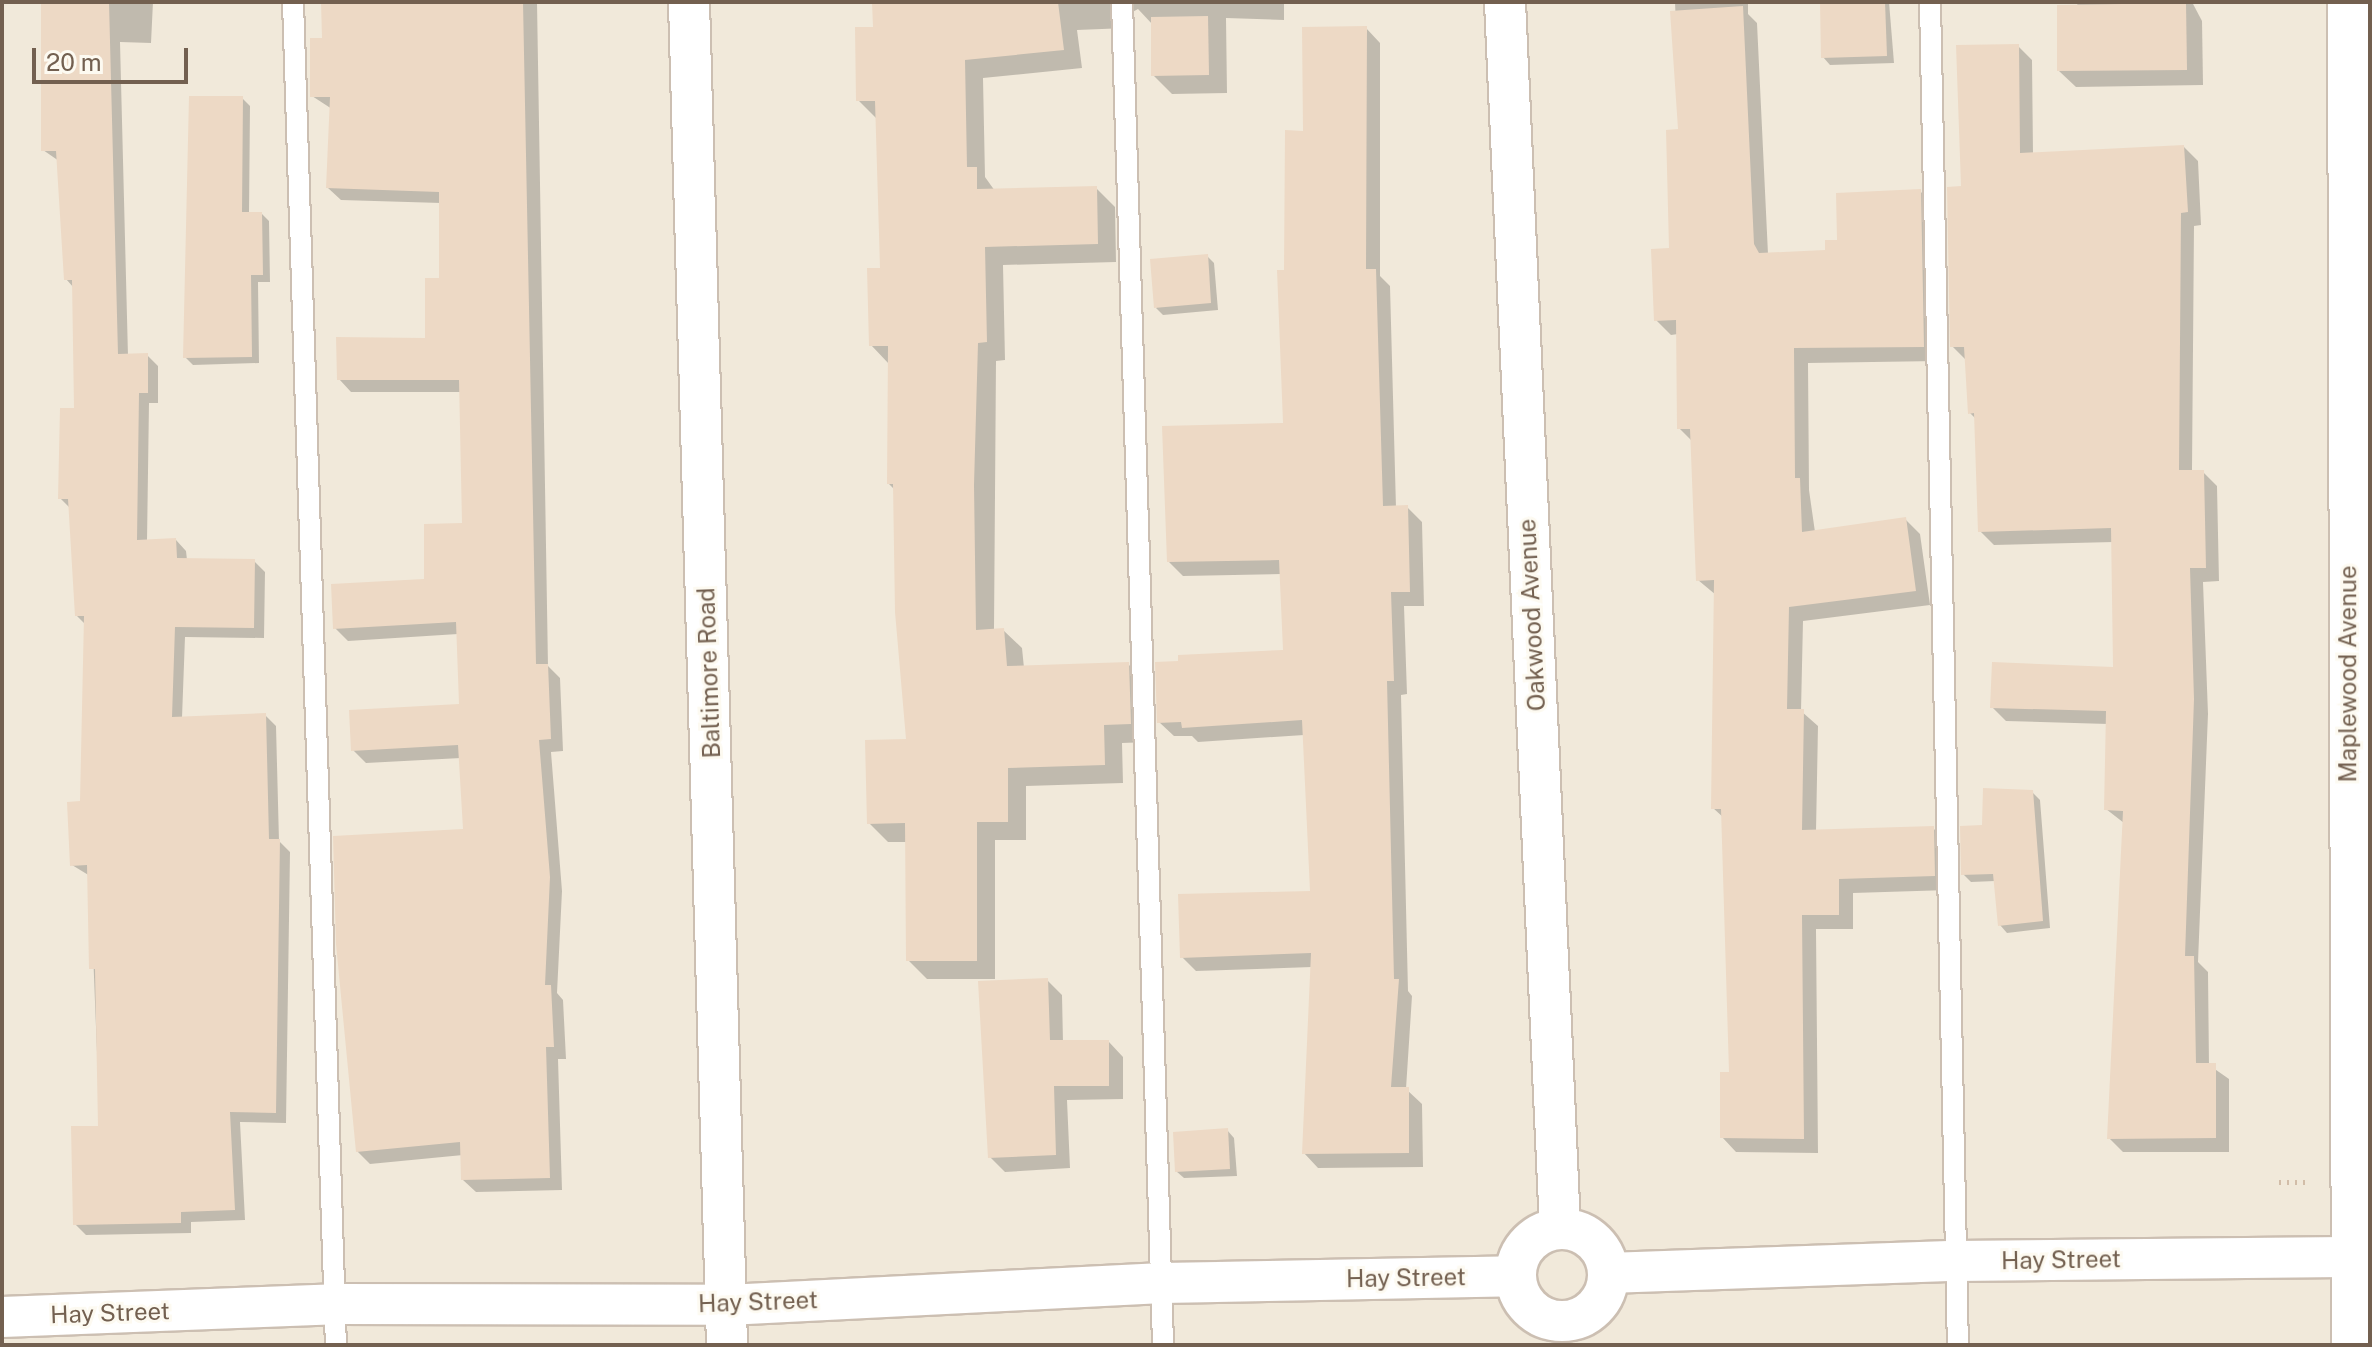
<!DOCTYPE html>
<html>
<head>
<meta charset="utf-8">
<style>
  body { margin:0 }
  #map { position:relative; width:2372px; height:1347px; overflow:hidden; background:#fbf6eb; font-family:"Public Sans",sans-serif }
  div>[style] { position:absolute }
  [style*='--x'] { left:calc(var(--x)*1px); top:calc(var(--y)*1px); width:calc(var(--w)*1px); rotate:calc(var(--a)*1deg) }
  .residential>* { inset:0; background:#f1e9da }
  .shadow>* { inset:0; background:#0003 }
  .building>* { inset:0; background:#edd9c5 }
  .path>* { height:5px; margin-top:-2.5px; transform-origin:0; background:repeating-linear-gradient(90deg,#d2bda8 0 2px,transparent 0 8px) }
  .roads { filter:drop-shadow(2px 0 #ccbfb2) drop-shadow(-2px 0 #ccbfb2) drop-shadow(0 2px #ccbfb2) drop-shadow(0 -2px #ccbfb2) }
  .service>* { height:20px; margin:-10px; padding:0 10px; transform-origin:10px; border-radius:10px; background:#fff }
  .minor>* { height:40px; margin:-20px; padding:0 20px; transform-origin:20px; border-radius:20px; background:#fff }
  .minor>.ring { margin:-20px; padding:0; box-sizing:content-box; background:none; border:40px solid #fff; border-radius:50% }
  span { translate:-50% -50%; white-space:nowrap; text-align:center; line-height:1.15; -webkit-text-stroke:6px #fdfaf1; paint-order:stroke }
  .street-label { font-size:24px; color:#736050 }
  .frame { position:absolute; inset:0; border:4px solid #736050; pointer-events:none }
  .scale { position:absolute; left:32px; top:48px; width:156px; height:36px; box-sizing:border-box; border:4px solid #736050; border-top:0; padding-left:10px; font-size:24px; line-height:28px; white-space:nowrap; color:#736050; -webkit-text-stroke:6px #fdfaf1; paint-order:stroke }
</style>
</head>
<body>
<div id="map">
  <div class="residential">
    <i style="clip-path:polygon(2px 2px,2370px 2px,2370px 1345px,2px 1345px)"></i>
  </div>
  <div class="shadow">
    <i style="clip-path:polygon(45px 2px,153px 2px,151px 43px,120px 42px,128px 356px,147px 355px,158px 366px,158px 403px,149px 403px,147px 542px,176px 540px,186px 551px,187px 560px,254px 561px,265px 572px,264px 638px,185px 637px,182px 718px,265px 715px,276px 726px,279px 841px,290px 852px,286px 1123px,240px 1122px,245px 1220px,191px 1222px,191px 1233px,86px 1235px,75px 1224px,100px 1128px,90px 876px,72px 865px,82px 803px,86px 625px,77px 616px,71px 509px,60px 498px,76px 410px,74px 288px,66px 279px,59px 161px,43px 150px)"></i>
    <i style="clip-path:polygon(323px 2px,537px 2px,548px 666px,560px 678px,563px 751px,551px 752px,562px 891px,557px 993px,563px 1000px,566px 1059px,558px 1059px,562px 1190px,476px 1192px,463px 1180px,463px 1155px,370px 1164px,357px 1151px,465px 831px,461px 758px,366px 763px,353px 750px,461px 706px,458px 634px,348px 641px,335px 628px,426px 581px,464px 525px,462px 392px,351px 392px,339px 379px,427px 340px,441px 280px,441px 203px,341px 200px,328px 188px,332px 109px,312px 96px,324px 40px)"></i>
    <i style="clip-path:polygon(874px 2px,1284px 2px,1284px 20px,1226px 18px,1227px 93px,1172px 94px,1153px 75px,1153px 25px,1138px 9px,1129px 14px,1127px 28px,1077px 30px,1082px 68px,983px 78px,985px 177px,995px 191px,1096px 188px,1115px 207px,1116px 262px,1003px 265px,1005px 360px,996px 361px,994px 630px,1003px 630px,1022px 648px,1024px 668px,1128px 664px,1147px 683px,1149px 742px,1122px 743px,1123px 783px,1026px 786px,1026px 840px,995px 840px,995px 982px,1047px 980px,1062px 995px,1063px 1042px,1109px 1042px,1123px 1057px,1123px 1099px,1067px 1100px,1070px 1168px,1005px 1172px,990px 1157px,995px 979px,927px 979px,908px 960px,908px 842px,888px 842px,869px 823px,908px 741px,895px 490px,889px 484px,889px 364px,871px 345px,882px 270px,878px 120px,858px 100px,875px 29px)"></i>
    <i style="clip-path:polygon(1675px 2px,1748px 2px,1748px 14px,1757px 23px,1768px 254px,1827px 252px,1920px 191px,1935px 206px,1938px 361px,1808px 363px,1809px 490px,1815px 532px,1905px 519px,1920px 534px,1930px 605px,1803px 621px,1801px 711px,1818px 726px,1816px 832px,1933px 828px,1948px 843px,1949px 890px,1853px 893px,1853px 929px,1816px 929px,1818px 1153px,1736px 1152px,1722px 1137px,1731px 1074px,1724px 818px,1713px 808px,1716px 595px,1698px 580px,1692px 441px,1679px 428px,1678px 334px,1671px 335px,1656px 320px,1671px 250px,1680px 131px)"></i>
    <i style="clip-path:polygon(1822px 2px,1889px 2px,1894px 63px,1830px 65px,1823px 57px)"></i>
    <i style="clip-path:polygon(2078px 2px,2192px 2px,2202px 21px,2203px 85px,2076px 87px,2059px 71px)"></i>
    <i style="clip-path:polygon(1366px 28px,1380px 43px,1380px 276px,1390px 286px,1396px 508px,1407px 507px,1422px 522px,1424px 606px,1404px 606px,1407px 694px,1401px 695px,1408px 991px,1412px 996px,1406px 1089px,1422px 1104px,1423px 1167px,1318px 1168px,1304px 1153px,1312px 967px,1196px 971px,1182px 957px,1312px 893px,1304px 735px,1198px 742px,1192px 736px,1174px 736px,1159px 722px,1285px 652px,1282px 574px,1183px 576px,1169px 562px,1285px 425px,1286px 272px,1305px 133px)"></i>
    <i style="clip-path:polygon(2018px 46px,2032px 60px,2033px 154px,2184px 147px,2198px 161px,2201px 225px,2194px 226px,2192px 472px,2203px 472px,2217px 486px,2219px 581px,2203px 582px,2208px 714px,2198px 962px,2208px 972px,2209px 1065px,2229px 1079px,2229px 1152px,2123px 1152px,2109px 1138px,2124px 823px,2106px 809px,2108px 724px,2006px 721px,1992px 707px,2115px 669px,2114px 542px,1994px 545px,1980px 531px,1977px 420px,1970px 413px,1967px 361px,1952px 346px,1963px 188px)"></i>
    <i style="clip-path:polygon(242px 98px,250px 106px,249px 214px,262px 214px,269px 221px,270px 282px,258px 282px,259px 363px,193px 365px,185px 357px)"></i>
    <i style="clip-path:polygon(1207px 256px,1214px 263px,1218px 310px,1163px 315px,1156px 308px)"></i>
    <i style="clip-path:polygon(2032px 792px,2040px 800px,2050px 928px,2007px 933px,2000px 925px,1995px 881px,1971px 882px,1963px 874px,1984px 827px)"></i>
    <i style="clip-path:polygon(1227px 1130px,1234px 1138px,1237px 1176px,1184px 1178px,1176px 1171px)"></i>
  </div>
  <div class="building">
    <i style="clip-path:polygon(41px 2px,109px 2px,118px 354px,148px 353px,148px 393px,139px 393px,137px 540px,176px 538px,177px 558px,255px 559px,254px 628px,175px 627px,172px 717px,266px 713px,269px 839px,280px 839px,276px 1113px,230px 1112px,235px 1210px,181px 1212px,181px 1223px,73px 1225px,71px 1126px,98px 1126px,95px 969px,89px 969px,87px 865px,70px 866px,67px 802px,80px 801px,84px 616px,75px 616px,68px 499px,58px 499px,60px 408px,74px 408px,72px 280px,64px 280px,56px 151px,41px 151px)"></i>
    <i style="clip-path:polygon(321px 2px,523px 2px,536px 664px,548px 664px,551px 739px,539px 740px,550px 877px,545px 985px,551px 985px,554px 1047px,546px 1047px,550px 1178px,461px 1180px,460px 1142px,356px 1152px,336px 944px,333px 836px,463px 829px,458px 745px,351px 751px,349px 710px,459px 704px,456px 622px,333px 629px,331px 584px,424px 579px,424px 524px,462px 523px,459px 380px,337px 380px,336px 337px,425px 338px,425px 278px,439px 278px,439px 192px,326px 188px,330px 97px,310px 97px,310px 38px,322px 38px)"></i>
    <i style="clip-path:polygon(872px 2px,1058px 2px,1064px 50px,965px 60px,967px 167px,977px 167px,977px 189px,1097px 186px,1098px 244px,985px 247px,987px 342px,978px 343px,974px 485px,976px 630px,1004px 628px,1007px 666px,1129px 662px,1131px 724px,1104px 725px,1105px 765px,1008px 768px,1008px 822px,977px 822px,977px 961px,906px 961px,905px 823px,867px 824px,865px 740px,906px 739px,895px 612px,893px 484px,887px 484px,888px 346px,869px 346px,867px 268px,880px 268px,875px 101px,856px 101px,855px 27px,873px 27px)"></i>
    <i style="clip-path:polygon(1820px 2px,1885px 2px,1887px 56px,1821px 58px)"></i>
    <i style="clip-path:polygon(2186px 3px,2187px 70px,2057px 71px,2057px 5px)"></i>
    <i style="clip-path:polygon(1743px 6px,1754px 244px,1759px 253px,1825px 250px,1825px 240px,1837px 240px,1836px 193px,1921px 189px,1924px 347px,1794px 348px,1795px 478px,1800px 478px,1802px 532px,1906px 517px,1916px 591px,1789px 607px,1787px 709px,1804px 709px,1802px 830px,1934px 826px,1935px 876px,1839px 879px,1839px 915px,1802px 915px,1804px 1139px,1720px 1138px,1720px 1072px,1729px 1072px,1721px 809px,1711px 809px,1714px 580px,1696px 581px,1690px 429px,1677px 429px,1676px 320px,1654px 321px,1651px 249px,1669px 248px,1666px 130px,1678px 129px,1670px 11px)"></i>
    <i style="clip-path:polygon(1208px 16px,1209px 75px,1151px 76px,1151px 17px)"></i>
    <i style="clip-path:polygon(1367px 26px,1366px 269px,1376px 269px,1383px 506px,1408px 505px,1410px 592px,1391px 592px,1394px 681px,1387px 681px,1394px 979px,1399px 979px,1391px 1087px,1409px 1087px,1409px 1153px,1302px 1154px,1311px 953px,1180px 958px,1178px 894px,1310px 891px,1302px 720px,1182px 728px,1181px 722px,1157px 723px,1155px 662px,1178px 661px,1178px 655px,1283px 650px,1279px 560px,1167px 562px,1162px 426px,1283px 423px,1277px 270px,1284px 270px,1285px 130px,1303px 131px,1302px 27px)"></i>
    <i style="clip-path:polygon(2019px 44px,2020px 153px,2184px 145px,2188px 212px,2181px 213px,2179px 470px,2204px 470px,2206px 568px,2190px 568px,2194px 699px,2185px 956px,2194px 956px,2196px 1063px,2216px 1063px,2216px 1138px,2107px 1139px,2123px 811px,2104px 810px,2106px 711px,1990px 708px,1992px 662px,2113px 667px,2111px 528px,1978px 532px,1974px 413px,1968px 414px,1964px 347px,1950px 347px,1947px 187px,1961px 186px,1956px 45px)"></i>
    <i style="clip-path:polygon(189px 96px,243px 96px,242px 212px,262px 212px,263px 275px,251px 275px,252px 357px,183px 358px)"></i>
    <i style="clip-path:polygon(1208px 254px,1211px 303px,1154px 308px,1150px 259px)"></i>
    <i style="clip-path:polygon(1983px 788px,2033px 790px,2043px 921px,1998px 926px,1993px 874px,1961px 875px,1960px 826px,1982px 825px)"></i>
    <i style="clip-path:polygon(1048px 978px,1050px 1040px,1109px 1040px,1109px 1086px,1054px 1086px,1056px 1155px,988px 1158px,978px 981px)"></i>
    <i style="clip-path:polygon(1228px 1128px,1230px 1169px,1175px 1172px,1173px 1132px)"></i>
  </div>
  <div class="path">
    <i style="--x:2279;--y:1182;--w:26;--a:0"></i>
  </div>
  <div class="roads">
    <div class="service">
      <i style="--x:293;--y:2;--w:1344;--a:88.17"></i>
      <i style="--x:1122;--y:2;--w:1344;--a:88.25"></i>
      <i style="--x:1930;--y:2;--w:1343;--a:88.81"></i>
    </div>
    <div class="minor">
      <i style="--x:689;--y:2;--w:1344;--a:88.38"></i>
      <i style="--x:1505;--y:2;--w:1228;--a:87.43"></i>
      <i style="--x:2348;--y:2;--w:1343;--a:89.83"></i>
      <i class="ring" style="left:1516px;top:1229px;width:52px;height:52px"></i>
      <i style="--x:1608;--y:1273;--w:348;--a:-2"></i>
      <i style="--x:1956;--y:1261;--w:414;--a:-0.6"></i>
      <i style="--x:2;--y:1317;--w:333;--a:-2.2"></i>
      <i style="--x:335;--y:1304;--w:392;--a:0.1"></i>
      <i style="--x:727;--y:1305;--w:436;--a:-2.9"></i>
      <i style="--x:1162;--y:1283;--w:352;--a:-1.1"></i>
    </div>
  </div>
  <div class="street-label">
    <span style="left:1532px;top:615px;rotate:-93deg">Oakwood Avenue</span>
    <span style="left:709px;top:673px;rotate:-92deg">Baltimore Road</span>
    <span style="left:2348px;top:674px;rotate:-90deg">Maplewood Avenue</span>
    <span style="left:2061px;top:1260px;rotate:-1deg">Hay Street</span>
    <span style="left:1406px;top:1278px;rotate:-1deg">Hay Street</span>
    <span style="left:758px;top:1302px;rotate:-2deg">Hay Street</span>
    <span style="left:110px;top:1313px;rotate:-2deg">Hay Street</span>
  </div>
  <div class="frame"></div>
  <div class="scale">20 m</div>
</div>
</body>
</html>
